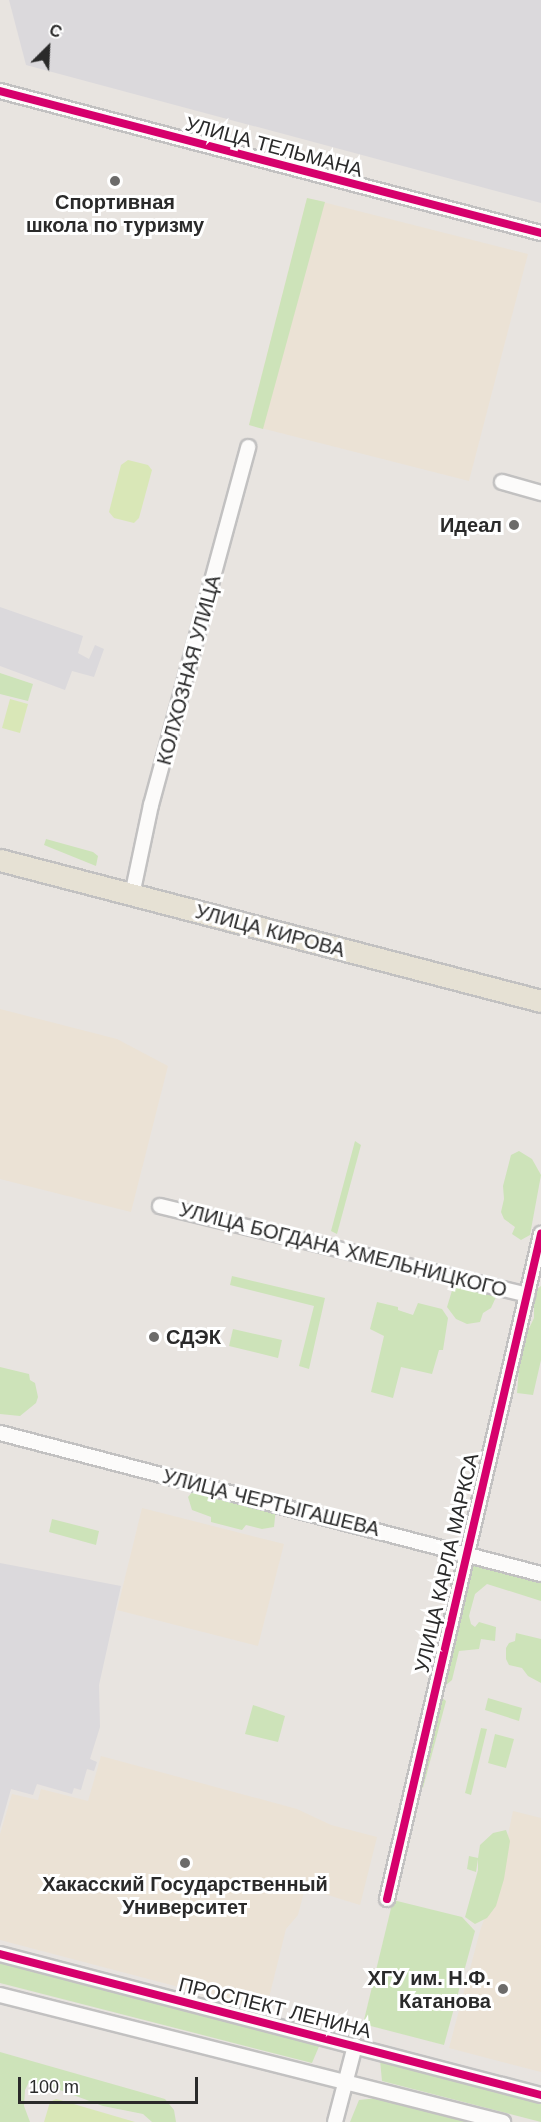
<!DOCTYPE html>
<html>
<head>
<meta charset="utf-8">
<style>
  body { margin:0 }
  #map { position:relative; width:541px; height:2122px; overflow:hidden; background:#e8e4e0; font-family:Arial,sans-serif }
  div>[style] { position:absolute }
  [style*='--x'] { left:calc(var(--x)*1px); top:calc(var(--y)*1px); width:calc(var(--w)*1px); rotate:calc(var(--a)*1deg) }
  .industrial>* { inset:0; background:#dbd9dc }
  .education>* { inset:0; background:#ebe2d5 }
  .green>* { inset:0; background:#cde3b9 }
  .pitch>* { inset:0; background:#d9e7b7 }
  .roads { filter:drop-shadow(2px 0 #c2c1c1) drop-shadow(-2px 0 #c2c1c1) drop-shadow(0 2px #c2c1c1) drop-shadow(0 -2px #c2c1c1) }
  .street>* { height:14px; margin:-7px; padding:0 7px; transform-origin:7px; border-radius:7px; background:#fcfbfa }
  .primary>* { height:21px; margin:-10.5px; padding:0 10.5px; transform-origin:10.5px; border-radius:10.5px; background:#e6e1d4 }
  .cycleway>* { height:8px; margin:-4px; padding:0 4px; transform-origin:4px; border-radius:4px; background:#d6006c }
  .dots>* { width:16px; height:16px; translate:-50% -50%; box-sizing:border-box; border:3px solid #fff; border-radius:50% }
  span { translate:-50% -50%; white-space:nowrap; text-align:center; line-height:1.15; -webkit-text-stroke:6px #fff; paint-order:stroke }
  .street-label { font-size:20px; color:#2a2a2a }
  .poi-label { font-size:20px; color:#2a2a2a; font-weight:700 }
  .right { translate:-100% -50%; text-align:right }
  .left { translate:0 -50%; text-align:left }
  .north { position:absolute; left:18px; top:18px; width:60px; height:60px; -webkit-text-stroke:4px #fff; paint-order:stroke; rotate:24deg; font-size:16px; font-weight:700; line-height:24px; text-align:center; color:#2a2a2a }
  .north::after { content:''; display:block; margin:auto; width:21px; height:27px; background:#2a2a2a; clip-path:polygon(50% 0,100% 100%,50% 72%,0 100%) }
  .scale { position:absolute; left:18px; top:2077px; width:180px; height:27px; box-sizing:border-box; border:3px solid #2a2a2a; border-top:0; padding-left:8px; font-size:18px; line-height:21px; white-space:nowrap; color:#2a2a2a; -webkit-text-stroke:4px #fff; paint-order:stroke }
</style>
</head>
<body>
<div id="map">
  <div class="industrial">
    <i style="clip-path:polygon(9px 0,541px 0,541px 203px,26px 65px)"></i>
    <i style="clip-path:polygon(0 607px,83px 636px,78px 653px,89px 659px,95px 645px,104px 649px,94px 677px,72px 671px,65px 690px,0 666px)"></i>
    <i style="clip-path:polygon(0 1563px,121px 1586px,99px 1685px,100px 1727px,90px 1759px,97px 1762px,94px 1771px,87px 1769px,81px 1790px,74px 1788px,72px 1794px,37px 1784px,33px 1795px,11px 1789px,0 1828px)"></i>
  </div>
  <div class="education">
    <i style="clip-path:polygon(307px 198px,528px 254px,469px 481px,249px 425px)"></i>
    <i style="clip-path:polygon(0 1009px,117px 1039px,168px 1066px,131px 1212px,0 1179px)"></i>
    <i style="clip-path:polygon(142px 1508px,284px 1544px,258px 1646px,117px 1610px)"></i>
    <i style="clip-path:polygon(101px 1756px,297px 1809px,331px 1825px,377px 1837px,360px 1905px,305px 1888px,298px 1915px,286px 1929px,266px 2010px,0 1940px,0 1834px,12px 1794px,38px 1800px,41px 1789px,88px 1801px)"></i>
    <i style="clip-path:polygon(513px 1811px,541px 1818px,541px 2072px,449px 2048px,480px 1931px,499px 1878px)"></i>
  </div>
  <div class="green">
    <i style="clip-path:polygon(307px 198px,325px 202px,263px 429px,249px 425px)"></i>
    <i style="clip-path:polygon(0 673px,33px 684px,28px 701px,0 694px)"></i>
    <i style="clip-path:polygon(46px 839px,93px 852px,98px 856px,96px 866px,44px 845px)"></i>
    <i style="clip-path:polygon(355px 1141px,361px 1145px,337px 1234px,331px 1231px)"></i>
    <i style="clip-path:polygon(519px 1151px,532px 1159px,541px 1175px,530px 1235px,521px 1240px,512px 1234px,515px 1227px,504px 1219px,501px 1212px,504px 1199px,503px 1186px,511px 1155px)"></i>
    <i style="clip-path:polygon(232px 1276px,325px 1298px,309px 1369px,299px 1366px,314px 1306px,230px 1285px)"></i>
    <i style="clip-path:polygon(466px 1283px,492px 1291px,496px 1297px,491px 1308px,483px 1313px,480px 1322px,467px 1324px,456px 1319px,447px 1307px,454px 1284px)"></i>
    <i style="clip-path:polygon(541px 1286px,541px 1360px,533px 1395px,517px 1393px,521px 1345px,534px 1318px,534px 1291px)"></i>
    <i style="clip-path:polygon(377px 1302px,398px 1307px,398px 1310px,413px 1315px,418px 1303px,442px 1309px,448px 1318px,443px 1350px,439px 1350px,432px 1374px,401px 1367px,393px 1398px,371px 1392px,384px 1336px,370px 1329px)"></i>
    <i style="clip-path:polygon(233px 1329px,282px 1340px,278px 1358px,229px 1346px)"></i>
    <i style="clip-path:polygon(0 1367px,29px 1374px,30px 1380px,35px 1383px,38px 1397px,36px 1403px,20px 1416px,0 1414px)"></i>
    <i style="clip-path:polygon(194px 1490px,276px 1508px,274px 1527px,262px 1529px,246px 1525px,242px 1530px,211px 1522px,211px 1517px,192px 1510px,188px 1497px)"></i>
    <i style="clip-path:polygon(52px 1519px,99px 1531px,96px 1545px,49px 1532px)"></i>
    <i style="clip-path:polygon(470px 1560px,541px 1576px,541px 1601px,487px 1584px,475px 1594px,469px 1616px,471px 1624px,475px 1627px,479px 1622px,496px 1627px,495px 1641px,481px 1639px,479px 1649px,459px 1651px,452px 1680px,446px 1685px,440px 1681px)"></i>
    <i style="clip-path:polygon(516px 1633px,541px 1639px,541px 1683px,528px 1676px,522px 1668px,509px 1665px,506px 1659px,506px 1648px,509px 1643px,515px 1641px)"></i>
    <i style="clip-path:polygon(440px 1696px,446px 1701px,423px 1788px,419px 1785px)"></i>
    <i style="clip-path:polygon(488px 1698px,522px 1708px,519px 1721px,485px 1710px)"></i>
    <i style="clip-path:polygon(253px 1705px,285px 1716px,278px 1742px,245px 1734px)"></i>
    <i style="clip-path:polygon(481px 1728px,487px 1729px,471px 1795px,465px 1793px)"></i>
    <i style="clip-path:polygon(495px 1734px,514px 1739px,506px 1768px,488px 1763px)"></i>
    <i style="clip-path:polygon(506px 1830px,510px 1841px,504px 1879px,496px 1906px,487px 1918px,475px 1924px,465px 1917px,478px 1870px,478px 1859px,476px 1872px,467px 1869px,469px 1856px,478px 1858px,480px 1845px,493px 1833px)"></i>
    <i style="clip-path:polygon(393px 1900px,462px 1917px,475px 1931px,444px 2045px,363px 2024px)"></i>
    <i style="clip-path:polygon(0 1962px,320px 2044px,312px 2063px,0 1983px)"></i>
    <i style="clip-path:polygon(0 2052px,165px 2099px,174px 2110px,176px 2122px,152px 2122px,143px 2114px,103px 2106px,49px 2086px,29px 2082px,25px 2090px,24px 2106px,30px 2122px,0 2122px)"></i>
    <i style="clip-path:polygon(380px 2060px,391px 2060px,541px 2100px,541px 2122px,382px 2081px)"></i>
    <i style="clip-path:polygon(378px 2098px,390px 2099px,477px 2122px,350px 2122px,359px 2100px)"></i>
  </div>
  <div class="pitch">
    <i style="clip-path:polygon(128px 460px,148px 465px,152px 470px,139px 518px,134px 523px,114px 518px,109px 512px,121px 465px)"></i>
    <i style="clip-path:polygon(10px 699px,28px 704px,20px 733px,2px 728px)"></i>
    <i style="clip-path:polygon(56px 2099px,60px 2100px,135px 2122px,44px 2122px,50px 2102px)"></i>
  </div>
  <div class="roads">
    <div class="street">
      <i style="--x:0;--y:91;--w:559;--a:14.71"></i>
      <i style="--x:502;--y:482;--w:41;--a:15.8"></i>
      <i style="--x:132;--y:895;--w:92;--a:-78.1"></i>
      <i style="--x:151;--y:805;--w:371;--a:-74.8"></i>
      <i style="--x:160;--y:1206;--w:378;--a:13.6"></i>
      <i style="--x:0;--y:1433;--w:559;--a:14.61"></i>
      <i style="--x:387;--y:1899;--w:683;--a:-76.96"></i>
      <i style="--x:0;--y:1954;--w:559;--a:14.61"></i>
      <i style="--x:0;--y:1995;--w:519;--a:14.17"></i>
      <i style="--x:335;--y:2122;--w:79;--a:-75.3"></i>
    </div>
    <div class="primary">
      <i style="--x:0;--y:860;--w:559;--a:14.61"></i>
    </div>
  </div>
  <div class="cycleway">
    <i style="--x:0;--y:91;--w:559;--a:14.71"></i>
    <i style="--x:387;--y:1899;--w:683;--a:-76.96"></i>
    <i style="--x:0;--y:1954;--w:559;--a:14.61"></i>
  </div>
  <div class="dots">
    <i style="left:115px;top:181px;background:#6c6b6a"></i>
    <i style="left:514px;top:525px;background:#6c6b6a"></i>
    <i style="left:154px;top:1337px;background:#6c6b6a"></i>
    <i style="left:185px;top:1863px;background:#6c6b6a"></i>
    <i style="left:503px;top:1989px;background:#6c6b6a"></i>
  </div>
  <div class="street-label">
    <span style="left:274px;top:147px;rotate:15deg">УЛИЦА ТЕЛЬМАНА</span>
    <span style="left:189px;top:670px;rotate:-75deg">КОЛХОЗНАЯ УЛИЦА</span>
    <span style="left:270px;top:931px;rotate:15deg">УЛИЦА КИРОВА</span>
    <span style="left:343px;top:1250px;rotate:14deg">УЛИЦА БОГДАНА ХМЕЛЬНИЦКОГО</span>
    <span style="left:271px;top:1503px;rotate:14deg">УЛИЦА ЧЕРТЫГАШЕВА</span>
    <span style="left:447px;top:1563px;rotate:-77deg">УЛИЦА КАРЛА МАРКСА</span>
    <span style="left:275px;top:2008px;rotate:14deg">ПРОСПЕКТ ЛЕНИНА</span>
  </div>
  <div class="poi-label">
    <span style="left:115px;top:214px">Спортивная<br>школа по туризму</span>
    <span class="right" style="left:502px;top:525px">Идеал</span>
    <span class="left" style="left:166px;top:1337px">СДЭК</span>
    <span style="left:185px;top:1896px">Хакасский Государственный<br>Университет</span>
    <span class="right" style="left:491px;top:1990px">ХГУ им. Н.Ф.<br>Катанова</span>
  </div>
  <div class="north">С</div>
  <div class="scale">100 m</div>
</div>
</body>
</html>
